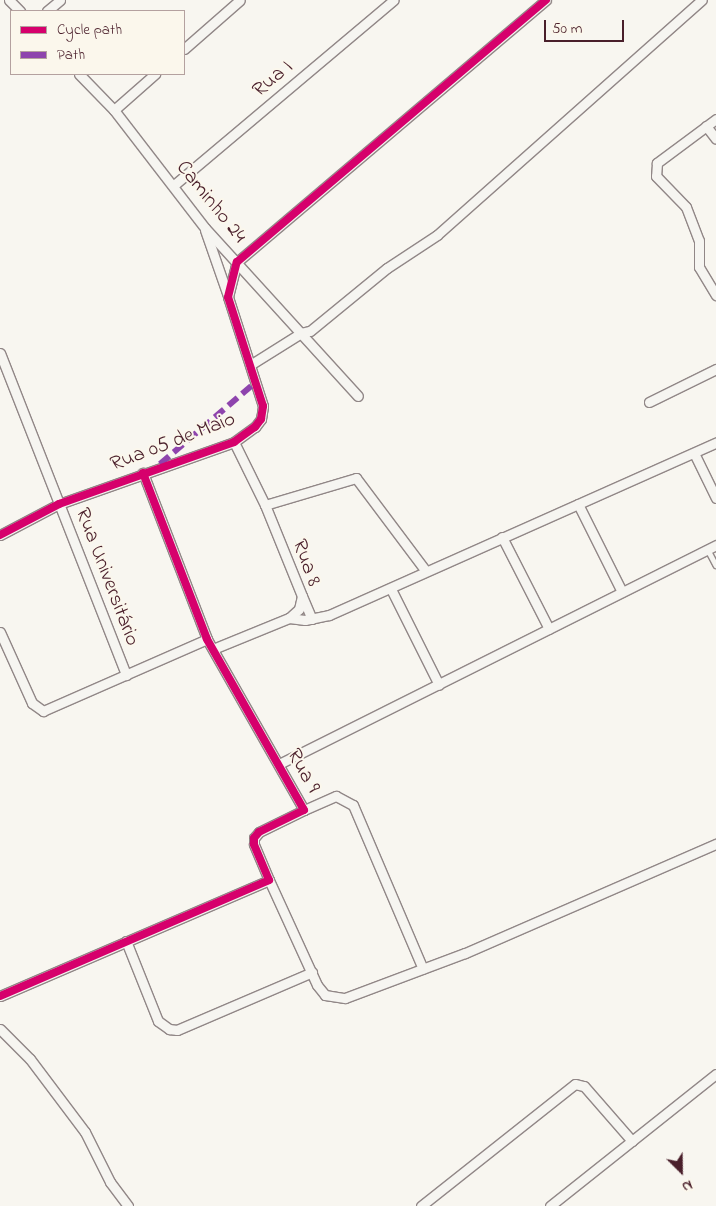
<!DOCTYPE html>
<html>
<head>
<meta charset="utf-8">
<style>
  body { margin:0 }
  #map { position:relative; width:716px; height:1206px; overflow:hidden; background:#f8f6f0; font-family:"Indie Flower",sans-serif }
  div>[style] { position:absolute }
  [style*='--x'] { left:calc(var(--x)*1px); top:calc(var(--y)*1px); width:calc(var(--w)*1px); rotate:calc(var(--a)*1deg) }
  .roads { filter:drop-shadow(1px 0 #918787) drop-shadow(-1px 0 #918787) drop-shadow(0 1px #918787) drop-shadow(0 -1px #918787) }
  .lane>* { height:4.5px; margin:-2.25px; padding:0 2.25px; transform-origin:2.25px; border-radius:2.25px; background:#f6f5f1 }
  .street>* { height:9px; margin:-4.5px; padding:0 4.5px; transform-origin:4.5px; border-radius:4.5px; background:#f6f5f1 }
  .quiet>* { height:6px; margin-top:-3px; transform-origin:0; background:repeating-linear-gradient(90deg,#8e44ad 0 12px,transparent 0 18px) }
  .cycleway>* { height:8px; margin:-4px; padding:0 4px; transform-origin:4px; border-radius:4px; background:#d6006c }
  span { translate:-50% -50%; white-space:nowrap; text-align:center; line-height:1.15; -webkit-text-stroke:4px #fbf7ec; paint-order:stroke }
  .street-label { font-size:21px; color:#4a1f2b }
  .legend { position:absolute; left:10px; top:10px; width:175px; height:65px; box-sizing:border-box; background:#fbf7ec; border:1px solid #b4a19f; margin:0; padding:6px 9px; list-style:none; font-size:15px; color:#4a1f2b }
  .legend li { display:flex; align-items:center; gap:10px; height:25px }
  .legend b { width:25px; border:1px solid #b4a19f }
  .north { position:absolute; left:656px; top:1146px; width:50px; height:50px; -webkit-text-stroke:4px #fbf7ec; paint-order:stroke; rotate:157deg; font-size:14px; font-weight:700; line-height:20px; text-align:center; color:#4a1f2b }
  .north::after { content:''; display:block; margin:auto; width:18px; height:22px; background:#4a1f2b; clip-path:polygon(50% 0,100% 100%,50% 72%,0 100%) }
  .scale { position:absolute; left:544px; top:20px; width:80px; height:22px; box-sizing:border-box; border:2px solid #4a1f2b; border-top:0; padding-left:6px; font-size:15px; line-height:18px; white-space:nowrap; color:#4a1f2b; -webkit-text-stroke:4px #fbf7ec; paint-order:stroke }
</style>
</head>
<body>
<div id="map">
  <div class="roads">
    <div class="lane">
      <i style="--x:708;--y:550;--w:17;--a:62"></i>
    </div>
    <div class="street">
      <i style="--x:9;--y:0;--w:16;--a:45"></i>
      <i style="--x:47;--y:11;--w:17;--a:-40"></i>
      <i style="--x:184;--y:49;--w:74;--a:-41.2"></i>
      <i style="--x:79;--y:74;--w:50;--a:45.8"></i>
      <i style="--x:114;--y:110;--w:149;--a:52.4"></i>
      <i style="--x:205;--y:228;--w:227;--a:47.7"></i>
      <i style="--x:114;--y:110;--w:55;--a:-41.3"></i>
      <i style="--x:716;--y:119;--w:74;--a:143.3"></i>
      <i style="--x:657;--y:163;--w:13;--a:94"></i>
      <i style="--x:656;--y:176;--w:43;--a:45.9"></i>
      <i style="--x:686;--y:207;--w:36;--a:69"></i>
      <i style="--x:699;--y:241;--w:26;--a:90"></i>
      <i style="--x:699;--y:267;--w:33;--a:59"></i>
      <i style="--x:706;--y:126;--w:16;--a:52"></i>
      <i style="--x:174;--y:185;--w:287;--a:-40.1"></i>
      <i style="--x:205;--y:230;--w:70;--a:70.8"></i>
      <i style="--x:0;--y:353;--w:346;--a:68.6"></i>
      <i style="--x:250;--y:365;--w:60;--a:-32.1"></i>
      <i style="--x:301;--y:333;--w:9;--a:-13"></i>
      <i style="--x:310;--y:331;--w:99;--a:-39.3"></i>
      <i style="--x:387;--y:268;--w:60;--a:-33.4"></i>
      <i style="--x:437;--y:235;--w:354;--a:-41.6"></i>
      <i style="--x:649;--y:402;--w:75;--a:-26.2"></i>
      <i style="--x:694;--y:453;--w:50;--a:63.9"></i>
      <i style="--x:578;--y:504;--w:98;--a:63.4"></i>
      <i style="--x:265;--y:505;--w:95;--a:-16.5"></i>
      <i style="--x:356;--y:478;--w:115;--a:53.1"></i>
      <i style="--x:0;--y:535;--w:67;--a:-27.7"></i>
      <i style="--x:59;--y:504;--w:186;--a:-19.5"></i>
      <i style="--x:234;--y:442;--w:26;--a:-36"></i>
      <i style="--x:255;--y:427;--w:10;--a:-53"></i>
      <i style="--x:261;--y:419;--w:13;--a:-81"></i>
      <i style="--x:263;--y:406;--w:114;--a:-107.8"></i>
      <i style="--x:228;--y:297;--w:36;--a:-76"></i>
      <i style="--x:237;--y:262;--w:405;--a:-40.3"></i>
      <i style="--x:502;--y:537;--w:103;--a:62.9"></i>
      <i style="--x:391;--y:589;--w:107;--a:63.4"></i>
      <i style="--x:302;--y:596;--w:25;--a:67"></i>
      <i style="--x:289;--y:618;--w:16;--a:7"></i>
      <i style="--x:305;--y:620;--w:25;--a:-12"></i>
      <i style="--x:329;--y:615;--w:424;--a:-24"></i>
      <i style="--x:0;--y:632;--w:78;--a:65.7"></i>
      <i style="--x:32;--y:703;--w:14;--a:36"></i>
      <i style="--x:43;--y:711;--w:179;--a:-23.7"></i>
      <i style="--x:213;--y:649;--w:82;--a:-22.2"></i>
      <i style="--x:289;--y:618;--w:13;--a:-42"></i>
      <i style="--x:299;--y:609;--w:13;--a:-77"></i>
      <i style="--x:302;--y:596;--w:98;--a:-112.1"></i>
      <i style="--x:265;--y:505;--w:70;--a:-116.2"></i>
      <i style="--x:279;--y:764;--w:489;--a:-26.6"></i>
      <i style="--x:304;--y:810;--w:35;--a:-24"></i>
      <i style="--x:336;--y:796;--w:19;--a:28"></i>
      <i style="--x:353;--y:805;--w:178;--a:66.9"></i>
      <i style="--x:269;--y:880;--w:115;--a:65.4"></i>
      <i style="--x:317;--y:985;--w:13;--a:51"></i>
      <i style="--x:325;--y:995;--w:20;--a:9"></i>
      <i style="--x:345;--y:998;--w:128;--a:-20.6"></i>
      <i style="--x:465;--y:953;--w:274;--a:-23.5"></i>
      <i style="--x:126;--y:941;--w:86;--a:68.2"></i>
      <i style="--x:158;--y:1021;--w:14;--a:36"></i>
      <i style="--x:169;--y:1029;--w:8;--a:7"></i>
      <i style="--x:177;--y:1030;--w:147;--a:-23.2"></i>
      <i style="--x:0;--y:996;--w:293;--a:-23.3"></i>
      <i style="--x:269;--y:880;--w:39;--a:-113"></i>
      <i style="--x:254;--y:844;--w:6;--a:-90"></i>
      <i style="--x:254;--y:838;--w:8;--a:-50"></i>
      <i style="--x:259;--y:832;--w:50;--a:-26.1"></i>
      <i style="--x:304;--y:810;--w:197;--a:-119.6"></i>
      <i style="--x:207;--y:639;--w:178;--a:-111.1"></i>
      <i style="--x:0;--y:1029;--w:42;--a:45"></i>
      <i style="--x:30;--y:1059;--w:91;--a:53"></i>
      <i style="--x:85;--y:1132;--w:56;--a:63.4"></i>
      <i style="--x:110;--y:1182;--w:30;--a:53"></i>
      <i style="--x:421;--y:1206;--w:196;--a:-38.4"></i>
      <i style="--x:575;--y:1084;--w:9;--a:13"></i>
      <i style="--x:584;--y:1086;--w:73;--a:48.9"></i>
      <i style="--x:550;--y:1206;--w:212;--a:-38.5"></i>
    </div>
  </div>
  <div class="quiet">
    <i style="--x:160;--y:464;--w:125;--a:-40.5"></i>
  </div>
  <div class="cycleway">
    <i style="--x:0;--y:535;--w:67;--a:-27.7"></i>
    <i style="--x:59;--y:504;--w:186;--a:-19.5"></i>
    <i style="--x:234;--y:442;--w:26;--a:-36"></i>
    <i style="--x:255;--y:427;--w:10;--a:-53"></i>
    <i style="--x:261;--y:419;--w:13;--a:-81"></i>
    <i style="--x:263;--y:406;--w:114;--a:-107.8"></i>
    <i style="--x:228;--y:297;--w:36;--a:-76"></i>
    <i style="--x:237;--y:262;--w:405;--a:-40.3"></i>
    <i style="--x:0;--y:996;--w:293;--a:-23.3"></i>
    <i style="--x:269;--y:880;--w:39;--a:-113"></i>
    <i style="--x:254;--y:844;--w:6;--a:-90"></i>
    <i style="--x:254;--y:838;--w:8;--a:-50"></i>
    <i style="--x:259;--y:832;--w:50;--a:-26.1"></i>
    <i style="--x:304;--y:810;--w:197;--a:-119.6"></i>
    <i style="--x:207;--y:639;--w:178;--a:-111.1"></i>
  </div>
  <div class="street-label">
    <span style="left:273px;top:79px;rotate:-40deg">Rua I</span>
    <span style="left:211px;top:202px;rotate:51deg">Caminho 24</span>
    <span style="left:173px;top:442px;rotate:-21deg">Rua 05 de Maio</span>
    <span style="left:306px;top:563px;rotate:70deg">Rua 8</span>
    <span style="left:107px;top:577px;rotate:69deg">Rua Universitário</span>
    <span style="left:303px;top:771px;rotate:61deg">Rua 9</span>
  </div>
  <ul class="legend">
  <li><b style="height:6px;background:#d6006c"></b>Cycle path</li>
  <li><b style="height:6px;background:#8e44ad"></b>Path</li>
  </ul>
  <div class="north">N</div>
  <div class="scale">50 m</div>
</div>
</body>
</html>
